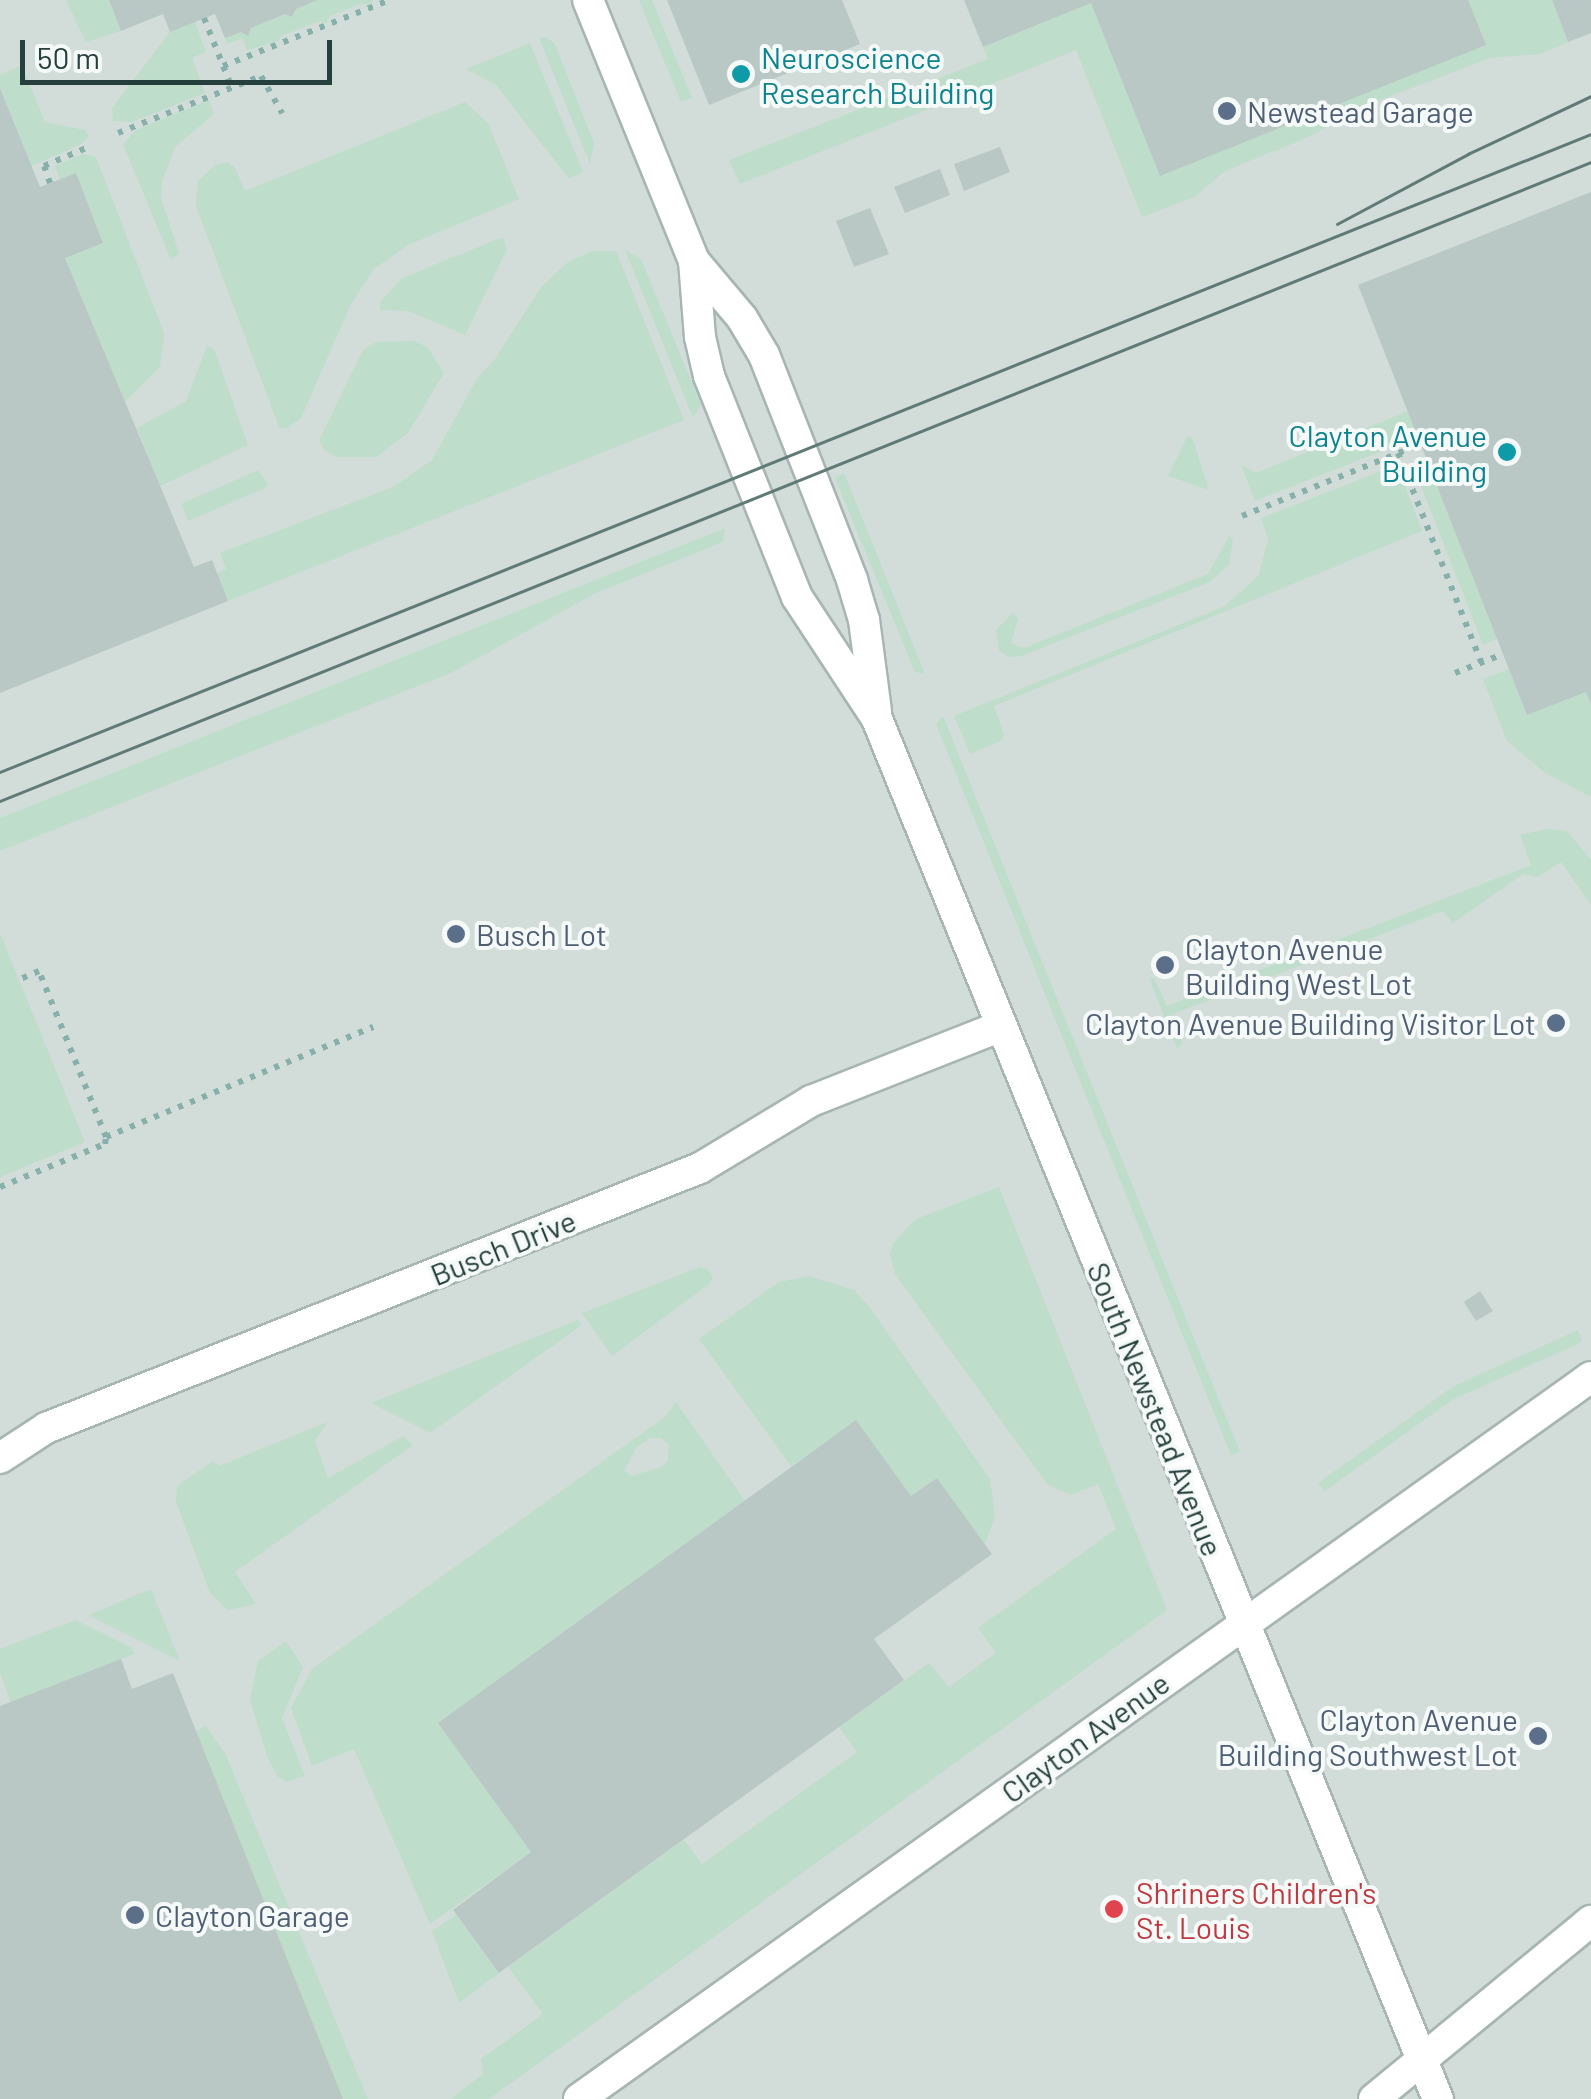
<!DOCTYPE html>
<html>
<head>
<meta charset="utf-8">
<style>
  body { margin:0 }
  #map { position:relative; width:1591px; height:2099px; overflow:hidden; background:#e4edeb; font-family:Barlow,sans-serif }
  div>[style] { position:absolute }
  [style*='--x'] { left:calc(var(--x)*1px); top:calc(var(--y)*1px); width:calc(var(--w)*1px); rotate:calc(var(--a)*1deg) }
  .built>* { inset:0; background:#d2ddda }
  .green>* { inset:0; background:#beddcb }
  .building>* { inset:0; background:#b9c8c4 }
  .path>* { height:6px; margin-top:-3px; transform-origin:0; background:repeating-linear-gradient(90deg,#86b0a9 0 5px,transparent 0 13px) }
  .roads { filter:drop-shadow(2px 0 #a7b5b3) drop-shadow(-2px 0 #a7b5b3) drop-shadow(0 2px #a7b5b3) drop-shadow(0 -2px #a7b5b3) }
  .minor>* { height:30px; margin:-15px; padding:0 15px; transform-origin:15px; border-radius:15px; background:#fff }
  .tram>* { height:2.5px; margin:-1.25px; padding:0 1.25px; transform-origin:1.25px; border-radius:1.25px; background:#5f7a77 }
  .dots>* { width:28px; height:28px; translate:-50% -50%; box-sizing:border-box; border:5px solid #f5faf8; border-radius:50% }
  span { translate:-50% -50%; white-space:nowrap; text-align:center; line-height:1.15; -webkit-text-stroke:8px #f5faf8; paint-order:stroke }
  .culture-label { font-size:30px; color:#0d838f }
  .left { translate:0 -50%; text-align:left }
  .right { translate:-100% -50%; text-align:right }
  .service-label { font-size:30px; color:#4e5e75 }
  .street-label { font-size:30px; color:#243f3c }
  .health-label { font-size:30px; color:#be3a42 }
  .scale { position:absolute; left:20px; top:40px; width:312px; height:45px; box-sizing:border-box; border:5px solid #243f3c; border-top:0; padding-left:12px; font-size:30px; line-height:35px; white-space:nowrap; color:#243f3c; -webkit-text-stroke:8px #f5faf8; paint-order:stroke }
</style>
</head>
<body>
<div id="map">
  <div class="built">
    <i style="clip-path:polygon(0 0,1591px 0,1591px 2099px,0 2099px)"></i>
  </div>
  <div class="green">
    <i style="clip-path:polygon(66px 0,109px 0,121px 31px,86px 42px)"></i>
    <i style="clip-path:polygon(319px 0,373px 0,370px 6px,363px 3px,330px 16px,326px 24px,320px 21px,281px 36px,279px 41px,247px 50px,242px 38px,227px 44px,225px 38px,241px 32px,248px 35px,251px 28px,285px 14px,292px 17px,296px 9px)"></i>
    <i style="clip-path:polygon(639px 0,652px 0,692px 98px,681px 102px)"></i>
    <i style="clip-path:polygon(1468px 0,1552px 0,1568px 42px,1540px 54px,1490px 58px,1349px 112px,1311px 136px,1225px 171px,1194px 197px,1142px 217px,1076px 50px,740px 184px,729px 160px,988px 59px,983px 47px,1091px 3px,1485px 45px)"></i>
    <i style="clip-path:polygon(195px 22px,206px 52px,192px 58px,205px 93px,132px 122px,113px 121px,112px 108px,170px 32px)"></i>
    <i style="clip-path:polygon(546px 37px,555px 44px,594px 143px,590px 164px,539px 38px)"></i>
    <i style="clip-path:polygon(530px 43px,583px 172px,569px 179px,496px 85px,466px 69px)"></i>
    <i style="clip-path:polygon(22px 65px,45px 122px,85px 130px,89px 136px,80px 145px,31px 166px,0 87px,0 75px)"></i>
    <i style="clip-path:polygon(209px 100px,214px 114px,175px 147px,162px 182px,161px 198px,179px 253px,171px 260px,123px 144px,136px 130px)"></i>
    <i style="clip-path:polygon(465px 102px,488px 123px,519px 199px,408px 245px,374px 269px,351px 304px,301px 418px,286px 429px,279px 427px,196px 206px,198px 181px,215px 165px,228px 162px,235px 168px,245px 191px)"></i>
    <i style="clip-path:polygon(83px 154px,96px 157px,164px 333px,160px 367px,125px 402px,65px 258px,103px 242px,76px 174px,60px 179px,55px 166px)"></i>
    <i style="clip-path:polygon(503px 237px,507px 249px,465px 335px,408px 311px,380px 310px,381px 301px,402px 278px)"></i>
    <i style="clip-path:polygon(625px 250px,641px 259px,701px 405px,693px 418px)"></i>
    <i style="clip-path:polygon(592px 251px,616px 251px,684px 420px,228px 601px,217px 573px,226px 569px,220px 553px,393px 487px,432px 460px,478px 377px,495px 359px,541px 287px,568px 262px)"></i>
    <i style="clip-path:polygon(416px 341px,428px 348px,444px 373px,408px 433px,376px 457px,337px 457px,324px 450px,319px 440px,363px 350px,376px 342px)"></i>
    <i style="clip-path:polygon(207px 346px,214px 349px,248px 445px,160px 486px,137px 428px,186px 401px)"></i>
    <i style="clip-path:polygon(1408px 411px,1418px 437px,1255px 501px,1241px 465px,1256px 473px)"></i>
    <i style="clip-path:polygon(1187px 437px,1192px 437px,1209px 490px,1168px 476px)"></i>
    <i style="clip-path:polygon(1427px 460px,1498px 639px,1483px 645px,1413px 465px)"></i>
    <i style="clip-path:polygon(1397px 465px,1422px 531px,994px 706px,1004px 735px,1001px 741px,970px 754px,954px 716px,1225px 606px,1259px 575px,1268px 538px,1261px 518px)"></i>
    <i style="clip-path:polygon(258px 470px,268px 484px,265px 488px,188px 521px,181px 504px)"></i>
    <i style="clip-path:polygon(844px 473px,925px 674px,915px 672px,835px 478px)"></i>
    <i style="clip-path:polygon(725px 528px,723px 542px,594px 594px,453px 672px,0 851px,0 818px)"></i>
    <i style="clip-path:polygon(1229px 536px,1233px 539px,1229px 564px,1210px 582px,1021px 656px,1008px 657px,999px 650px,996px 630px,1013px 613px,1018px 619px,1011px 643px,1024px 648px,1208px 574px)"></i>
    <i style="clip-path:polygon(1509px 669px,1527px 715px,1586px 692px,1591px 705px,1591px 797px,1545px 773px,1507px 741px,1483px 679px)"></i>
    <i style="clip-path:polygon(943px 716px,1240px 1452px,1231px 1455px,936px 724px)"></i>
    <i style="clip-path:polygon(1547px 829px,1567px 831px,1591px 860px,1591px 905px,1561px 862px,1538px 877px,1523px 874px,1453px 923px,1443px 911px,1170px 1015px,1182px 1043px,1177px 1048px,1149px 978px,1154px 978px,1167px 1006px,1531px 865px,1520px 835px)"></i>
    <i style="clip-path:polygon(0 933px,85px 1142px,0 1177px)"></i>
    <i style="clip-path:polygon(999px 1187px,1167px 1610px,489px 2099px,450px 2099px,483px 2074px,481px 2059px,543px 2014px,508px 1967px,684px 1840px,702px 1864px,857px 1752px,839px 1727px,929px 1663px,949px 1687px,996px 1653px,978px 1628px,1116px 1529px,1098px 1484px,1071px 1495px,1047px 1484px,895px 1274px,890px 1255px,893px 1243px,916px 1219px)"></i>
    <i style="clip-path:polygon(700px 1267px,709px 1270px,713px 1278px,708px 1285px,612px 1356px,582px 1313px)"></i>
    <i style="clip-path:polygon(809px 1276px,854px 1290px,868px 1305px,990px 1479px,995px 1516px,985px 1544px,937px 1478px,911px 1496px,856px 1421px,791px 1466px,699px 1339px,779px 1282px)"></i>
    <i style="clip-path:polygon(578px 1320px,582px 1325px,430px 1433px,371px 1403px)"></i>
    <i style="clip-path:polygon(1578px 1330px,1582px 1339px,1578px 1344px,1452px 1400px,1325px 1491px,1318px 1483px,1454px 1386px)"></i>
    <i style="clip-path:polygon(evenodd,676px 1402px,745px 1501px,531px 1852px,430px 1924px,354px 1749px,312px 1766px,291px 1708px,312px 1669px,665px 1417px,676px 1402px,650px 1438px,661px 1438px,669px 1444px,668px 1461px,661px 1467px,632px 1476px,624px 1471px,636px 1448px,650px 1438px)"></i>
    <i style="clip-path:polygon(328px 1422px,315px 1441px,328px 1478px,403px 1436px,413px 1445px,235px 1572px,256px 1604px,228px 1610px,210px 1593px,176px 1502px,177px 1486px,213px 1461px,219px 1466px)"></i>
    <i style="clip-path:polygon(151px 1589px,180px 1661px,88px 1615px)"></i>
    <i style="clip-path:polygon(75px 1620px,131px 1647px,135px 1654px,11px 1702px,0 1673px,0 1649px)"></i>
    <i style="clip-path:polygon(286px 1641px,303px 1667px,282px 1718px,305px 1776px,287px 1782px,277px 1776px,268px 1759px,250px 1700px,258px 1661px)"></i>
    <i style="clip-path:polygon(206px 1726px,226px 1755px,368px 2099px,343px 2099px,196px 1731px)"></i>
    <i style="clip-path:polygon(456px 1915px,499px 1973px,459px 2003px,432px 1931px)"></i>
  </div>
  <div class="building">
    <i style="clip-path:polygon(109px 0,318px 0,296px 9px,292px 17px,285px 14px,251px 28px,248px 36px,241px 32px,225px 38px,215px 14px,170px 32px,163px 14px,121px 31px)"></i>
    <i style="clip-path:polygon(667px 0,842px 0,860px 44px,709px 105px)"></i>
    <i style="clip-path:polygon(964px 0,1468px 0,1486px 45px,1160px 176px,1091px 3px,983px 47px)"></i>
    <i style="clip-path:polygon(1552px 0,1591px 0,1591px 33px,1568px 42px)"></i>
    <i style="clip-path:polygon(0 88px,40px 187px,76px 173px,103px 243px,65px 258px,194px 567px,212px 560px,228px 601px,0 693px)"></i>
    <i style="clip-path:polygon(1000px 147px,1010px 172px,964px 191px,954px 164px)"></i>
    <i style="clip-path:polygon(940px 169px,950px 195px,905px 213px,894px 187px)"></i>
    <i style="clip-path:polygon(1591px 192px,1591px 705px,1586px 692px,1527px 715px,1358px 285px)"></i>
    <i style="clip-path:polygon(870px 208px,889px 254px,854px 267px,836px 221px)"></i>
    <i style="clip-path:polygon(1480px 1291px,1493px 1311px,1476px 1321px,1464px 1302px)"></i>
    <i style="clip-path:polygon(856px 1420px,911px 1496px,937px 1478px,992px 1554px,874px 1639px,904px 1680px,499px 1973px,453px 1910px,531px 1852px,438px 1723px)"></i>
    <i style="clip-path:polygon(121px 1659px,132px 1689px,173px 1673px,343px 2099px,0 2099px,0 1706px)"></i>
  </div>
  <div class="path">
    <i style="--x:204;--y:18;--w:75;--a:68.2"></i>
    <i style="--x:223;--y:66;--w:180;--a:-21.6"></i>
    <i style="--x:118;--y:133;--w:154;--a:-21.7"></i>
    <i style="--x:261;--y:76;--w:43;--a:60.4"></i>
    <i style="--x:50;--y:183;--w:18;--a:-109"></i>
    <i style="--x:44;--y:166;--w:51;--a:-23.1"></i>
    <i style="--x:1398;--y:453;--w:225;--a:68.3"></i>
    <i style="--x:1242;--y:516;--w:193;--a:-21.9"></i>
    <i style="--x:1455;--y:673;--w:52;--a:-21.6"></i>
    <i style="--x:106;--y:1137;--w:289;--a:-22.4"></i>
    <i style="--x:0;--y:1187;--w:113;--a:-22.3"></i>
    <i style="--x:105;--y:1144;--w:7;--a:-82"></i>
    <i style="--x:106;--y:1137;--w:179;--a:-112"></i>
    <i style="--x:39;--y:971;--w:23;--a:157"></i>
  </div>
  <div class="roads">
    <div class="minor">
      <i style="--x:588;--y:0;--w:282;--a:67.9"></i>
      <i style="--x:694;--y:261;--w:75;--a:49.9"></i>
      <i style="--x:742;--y:318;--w:43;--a:59.3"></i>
      <i style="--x:764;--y:355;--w:242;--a:68.6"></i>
      <i style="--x:852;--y:580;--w:42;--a:73.3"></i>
      <i style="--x:864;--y:620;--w:92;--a:82.5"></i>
      <i style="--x:694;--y:261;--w:76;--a:85.5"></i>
      <i style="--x:700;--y:337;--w:40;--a:77"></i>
      <i style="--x:709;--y:376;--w:238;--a:68.3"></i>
      <i style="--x:797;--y:597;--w:146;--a:56.7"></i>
      <i style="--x:877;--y:719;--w:1490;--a:67.88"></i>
      <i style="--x:0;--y:1458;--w:55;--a:-33.1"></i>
      <i style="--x:46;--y:1428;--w:704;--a:-21.68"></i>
      <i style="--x:700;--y:1168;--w:130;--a:-31.1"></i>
      <i style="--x:811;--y:1101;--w:204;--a:-21.5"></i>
      <i style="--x:579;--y:2099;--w:1243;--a:-35.51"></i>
      <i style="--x:1374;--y:2099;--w:281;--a:-39.4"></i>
    </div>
  </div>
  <div class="tram">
    <i style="--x:1337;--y:224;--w:149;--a:-28.1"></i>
    <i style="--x:1468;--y:154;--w:136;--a:-25.2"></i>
    <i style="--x:0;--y:772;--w:1714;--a:-21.85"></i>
    <i style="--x:0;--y:801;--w:1715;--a:-21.88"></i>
  </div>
  <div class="dots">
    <i style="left:741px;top:74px;background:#0f9aa8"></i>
    <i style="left:1227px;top:111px;background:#5c6f8a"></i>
    <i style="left:1507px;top:452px;background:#0f9aa8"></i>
    <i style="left:456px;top:934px;background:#5c6f8a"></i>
    <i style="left:1165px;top:965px;background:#5c6f8a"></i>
    <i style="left:1556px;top:1023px;background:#5c6f8a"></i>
    <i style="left:1538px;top:1736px;background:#5c6f8a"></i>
    <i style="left:1114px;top:1909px;background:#e0444e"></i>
    <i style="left:135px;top:1915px;background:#5c6f8a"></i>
  </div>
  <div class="culture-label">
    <span class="left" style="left:761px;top:74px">Neuroscience<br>Research Building</span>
    <span class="right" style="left:1487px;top:452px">Clayton Avenue<br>Building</span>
  </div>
  <div class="service-label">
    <span class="left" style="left:1247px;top:111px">Newstead Garage</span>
    <span class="left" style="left:476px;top:934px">Busch Lot</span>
    <span class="left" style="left:1185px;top:965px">Clayton Avenue<br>Building West Lot</span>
    <span class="right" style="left:1536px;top:1023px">Clayton Avenue Building Visitor Lot</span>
    <span class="right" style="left:1518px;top:1736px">Clayton Avenue<br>Building Southwest Lot</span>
    <span class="left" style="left:155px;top:1915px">Clayton Garage</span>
  </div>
  <div class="street-label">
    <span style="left:503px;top:1247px;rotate:-22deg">Busch Drive</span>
    <span style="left:1156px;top:1409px;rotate:68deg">South Newstead Avenue</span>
    <span style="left:1085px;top:1737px;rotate:-36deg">Clayton Avenue</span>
  </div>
  <div class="health-label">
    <span class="left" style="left:1136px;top:1909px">Shriners Children's<br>St. Louis</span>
  </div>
  <div class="scale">50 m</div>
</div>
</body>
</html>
